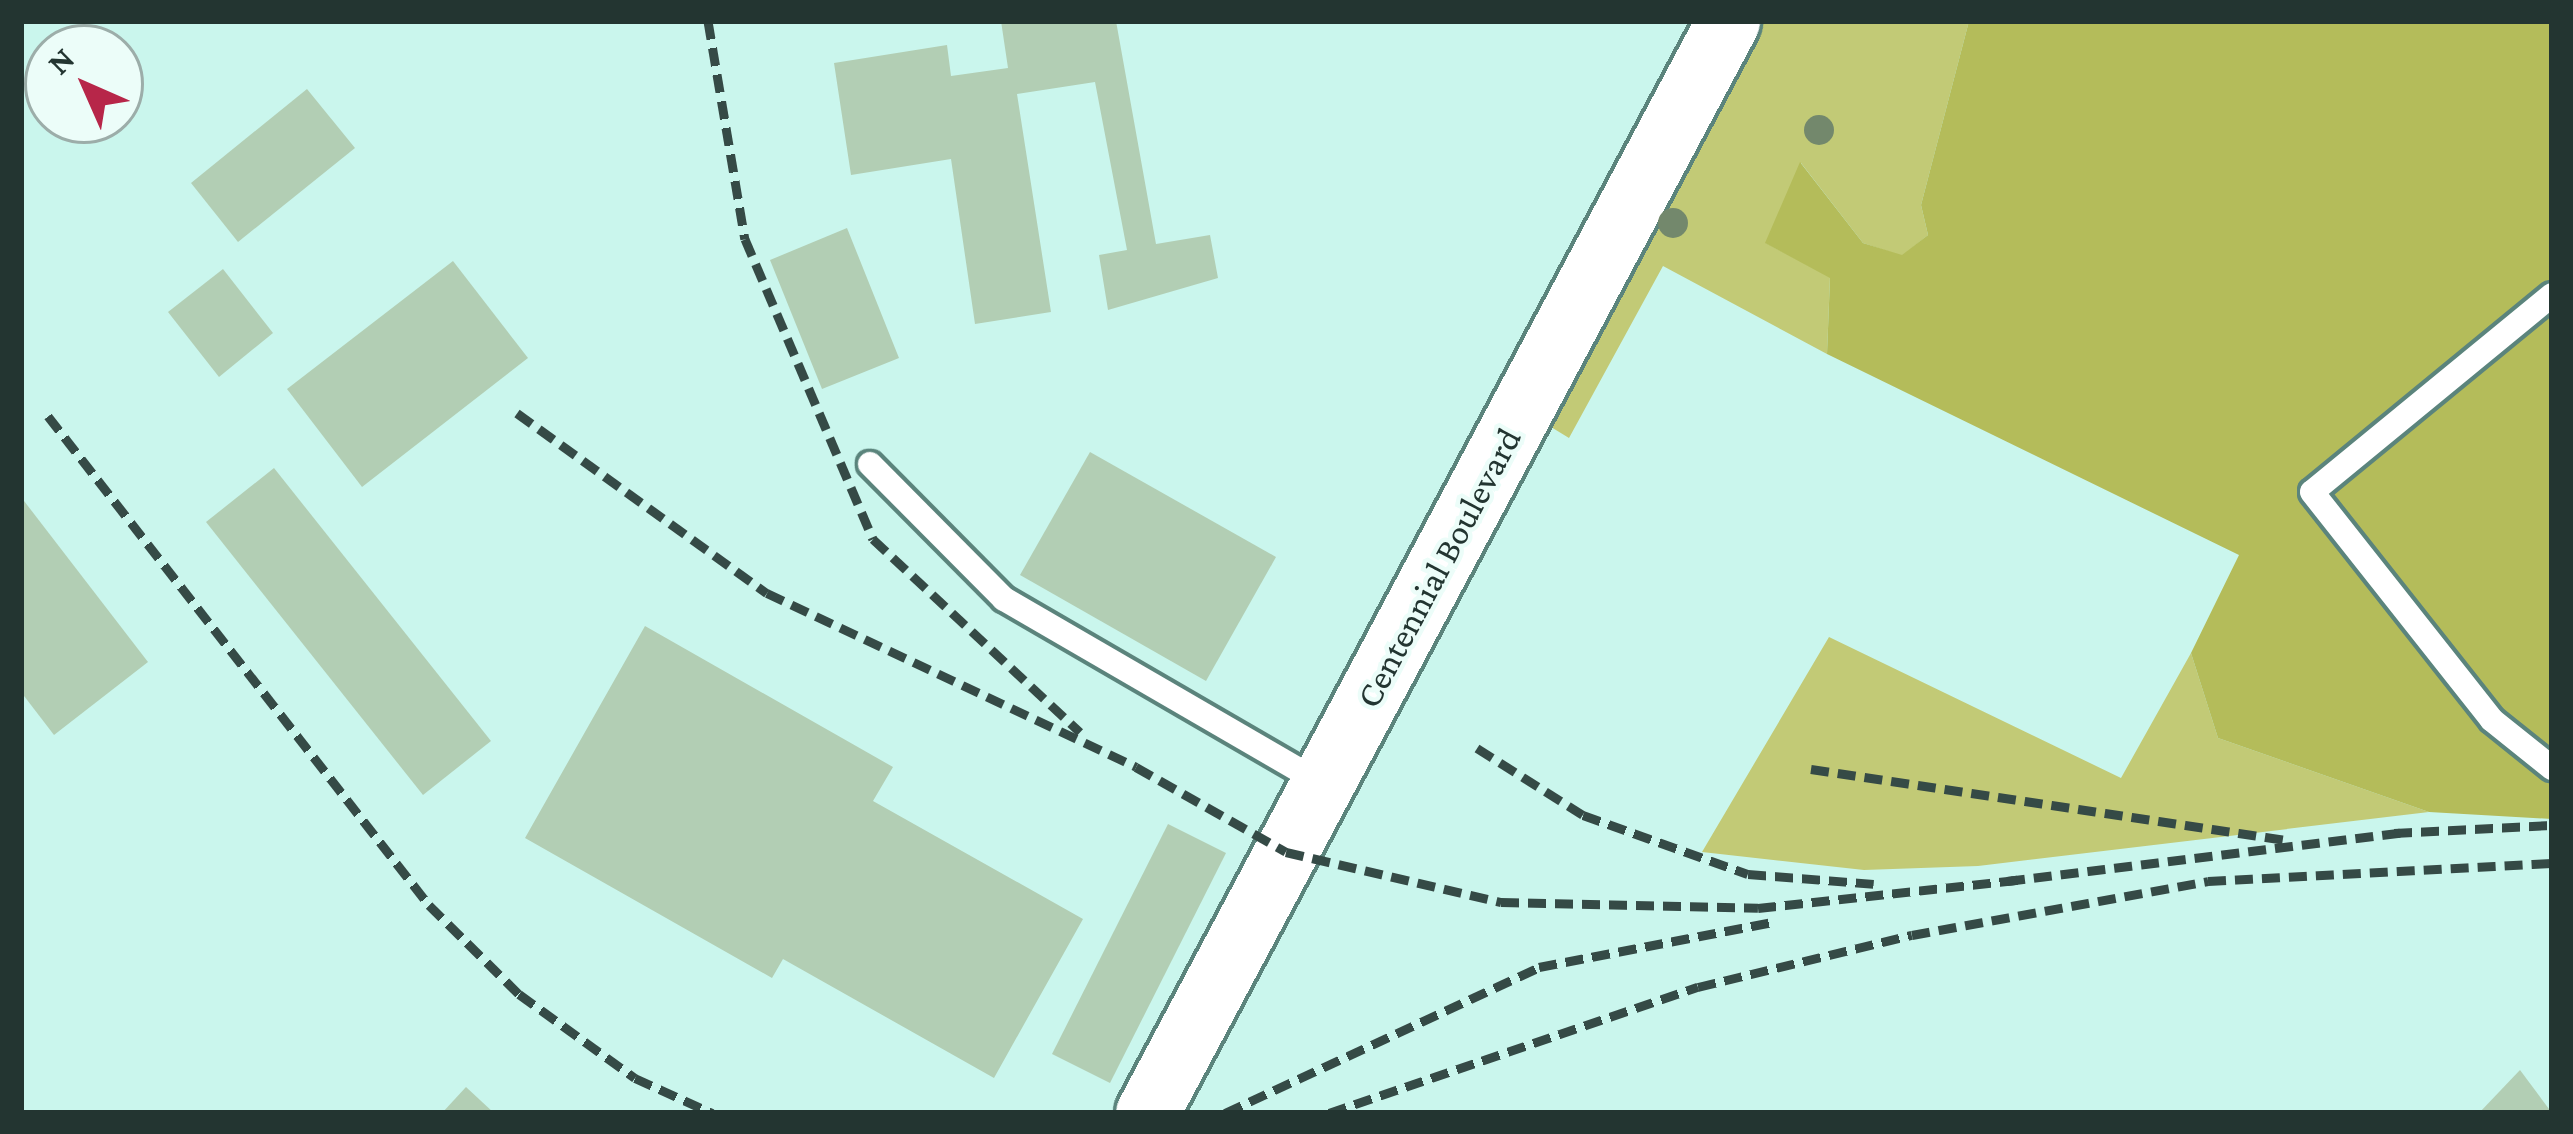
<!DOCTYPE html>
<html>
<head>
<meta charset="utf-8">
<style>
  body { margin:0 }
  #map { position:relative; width:2573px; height:1134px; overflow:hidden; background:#caf6ed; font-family:"Crimson Pro",serif }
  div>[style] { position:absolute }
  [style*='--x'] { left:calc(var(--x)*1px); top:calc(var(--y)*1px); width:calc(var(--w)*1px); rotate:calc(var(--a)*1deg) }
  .green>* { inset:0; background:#c2ca76 }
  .forest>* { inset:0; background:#b4bc5a }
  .building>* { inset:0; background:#b2ceb4 }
  .roads { filter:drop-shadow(3px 0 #5b847c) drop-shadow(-3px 0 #5b847c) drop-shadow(0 3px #5b847c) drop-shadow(0 -3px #5b847c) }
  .service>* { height:24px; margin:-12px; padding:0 12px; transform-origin:12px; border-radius:12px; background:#fff }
  .secondary>* { height:63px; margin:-31.5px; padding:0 31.5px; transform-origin:31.5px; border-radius:31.5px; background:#fff }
  .rail>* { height:9px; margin-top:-4.5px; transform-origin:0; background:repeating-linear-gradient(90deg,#354a46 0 18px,transparent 0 27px) }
  .trees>* { width:30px; height:30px; margin:-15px; border-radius:50%; background:#73886c }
  span { translate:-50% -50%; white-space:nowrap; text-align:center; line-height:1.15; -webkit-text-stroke:9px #ecfdf9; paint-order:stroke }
  .street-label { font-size:36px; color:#233531 }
  .frame { position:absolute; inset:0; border:24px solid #233531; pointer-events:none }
  .north { position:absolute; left:24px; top:24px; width:120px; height:120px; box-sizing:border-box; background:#ecfdf9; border:3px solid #9cada9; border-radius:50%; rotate:315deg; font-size:33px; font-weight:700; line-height:48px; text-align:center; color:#233531 }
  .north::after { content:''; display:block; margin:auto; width:42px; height:54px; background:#b72649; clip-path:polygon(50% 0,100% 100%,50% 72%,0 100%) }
</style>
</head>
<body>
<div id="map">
  <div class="green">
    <i style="clip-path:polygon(1728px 21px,1969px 21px,1921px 205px,1928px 235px,1902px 256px,1863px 243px,1801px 163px,1766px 243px,1830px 277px,1827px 354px,1663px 266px,1569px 438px,1523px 410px)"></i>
    <i style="clip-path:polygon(1829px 637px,2121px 778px,2191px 653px,2218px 738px,2429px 812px,1978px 866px,1864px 870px,1702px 852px)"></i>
  </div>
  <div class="forest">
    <i style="clip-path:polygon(1969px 21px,2552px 21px,2552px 819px,2429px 812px,2218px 738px,2191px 653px,2239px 555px,1827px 354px,1830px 278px,1765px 243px,1800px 162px,1863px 243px,1902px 255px,1928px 235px,1921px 205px)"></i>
  </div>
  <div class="building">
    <i style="clip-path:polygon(1001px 21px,1116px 21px,1156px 244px,1210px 235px,1218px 278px,1108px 310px,1099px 255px,1127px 250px,1095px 82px,1017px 94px,1051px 312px,975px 324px,951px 159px,851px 175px,834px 63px,947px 45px,951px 76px,1008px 68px)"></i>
    <i style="clip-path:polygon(307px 89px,355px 148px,238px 242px,191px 183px)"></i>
    <i style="clip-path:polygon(847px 228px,899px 358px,822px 389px,770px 260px)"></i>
    <i style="clip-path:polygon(453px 261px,528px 358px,362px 487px,287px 389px)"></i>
    <i style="clip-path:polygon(223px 269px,273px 333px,219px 377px,168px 312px)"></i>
    <i style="clip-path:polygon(1090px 452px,1276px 557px,1206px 681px,1020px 575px)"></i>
    <i style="clip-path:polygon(274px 468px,491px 741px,423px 795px,206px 522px)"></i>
    <i style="clip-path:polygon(21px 497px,148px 662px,54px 735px,21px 692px)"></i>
    <i style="clip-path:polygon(645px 626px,893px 767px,873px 801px,1083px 919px,994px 1078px,783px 959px,772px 978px,525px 838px)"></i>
    <i style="clip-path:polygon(1168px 824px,1226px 853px,1110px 1083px,1052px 1054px)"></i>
    <i style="clip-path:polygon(2520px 1070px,2552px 1113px,2479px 1113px)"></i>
    <i style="clip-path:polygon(466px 1087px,494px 1113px,442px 1113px)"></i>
  </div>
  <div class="roads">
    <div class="service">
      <i style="--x:2552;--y:295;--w:310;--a:140.6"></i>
      <i style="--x:2312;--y:492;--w:290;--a:51.7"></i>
      <i style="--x:2492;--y:720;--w:77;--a:38.7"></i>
      <i style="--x:870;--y:464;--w:190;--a:45.2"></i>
      <i style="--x:1004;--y:599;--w:367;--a:30.1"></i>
    </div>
    <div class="secondary">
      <i style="--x:1147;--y:1113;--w:1237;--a:-61.98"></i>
    </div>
  </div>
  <div class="rail">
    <i style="--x:708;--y:21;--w:221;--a:80.4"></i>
    <i style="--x:745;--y:239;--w:326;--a:66.9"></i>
    <i style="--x:873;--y:539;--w:283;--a:43"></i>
    <i style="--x:517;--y:413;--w:308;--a:35.8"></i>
    <i style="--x:767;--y:593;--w:408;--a:25.2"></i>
    <i style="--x:1136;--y:767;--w:172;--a:29.5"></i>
    <i style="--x:1286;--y:852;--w:221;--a:13.1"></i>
    <i style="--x:1501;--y:902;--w:257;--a:1.3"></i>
    <i style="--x:1758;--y:908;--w:268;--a:-6.2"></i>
    <i style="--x:48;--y:416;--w:620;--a:52.08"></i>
    <i style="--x:429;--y:905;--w:127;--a:44.7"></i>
    <i style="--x:519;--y:994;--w:143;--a:35.9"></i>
    <i style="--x:635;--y:1078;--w:85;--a:24.4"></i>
    <i style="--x:1477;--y:748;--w:125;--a:32.3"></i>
    <i style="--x:1583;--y:815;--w:175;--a:19.7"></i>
    <i style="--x:1748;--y:874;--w:126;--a:4.5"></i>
    <i style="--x:1811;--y:769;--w:480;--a:8.5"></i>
    <i style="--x:2394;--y:833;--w:158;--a:-2.9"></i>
    <i style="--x:2007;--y:881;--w:402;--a:-7"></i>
    <i style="--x:1225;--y:1113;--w:346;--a:-24.9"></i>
    <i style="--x:1539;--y:967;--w:242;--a:-10.9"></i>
    <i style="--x:1329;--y:1113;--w:390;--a:-18.9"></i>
    <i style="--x:1698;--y:987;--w:220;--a:-13.7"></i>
    <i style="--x:1912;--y:935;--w:301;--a:-10.3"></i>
    <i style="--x:2208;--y:881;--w:344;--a:-3"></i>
  </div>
  <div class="trees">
    <i style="left:1819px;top:130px"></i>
    <i style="left:1673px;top:223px"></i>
  </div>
  <div class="street-label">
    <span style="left:1439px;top:568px;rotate:-62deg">Centennial Boulevard</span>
  </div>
  <div class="frame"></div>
  <div class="north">N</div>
</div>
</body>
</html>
